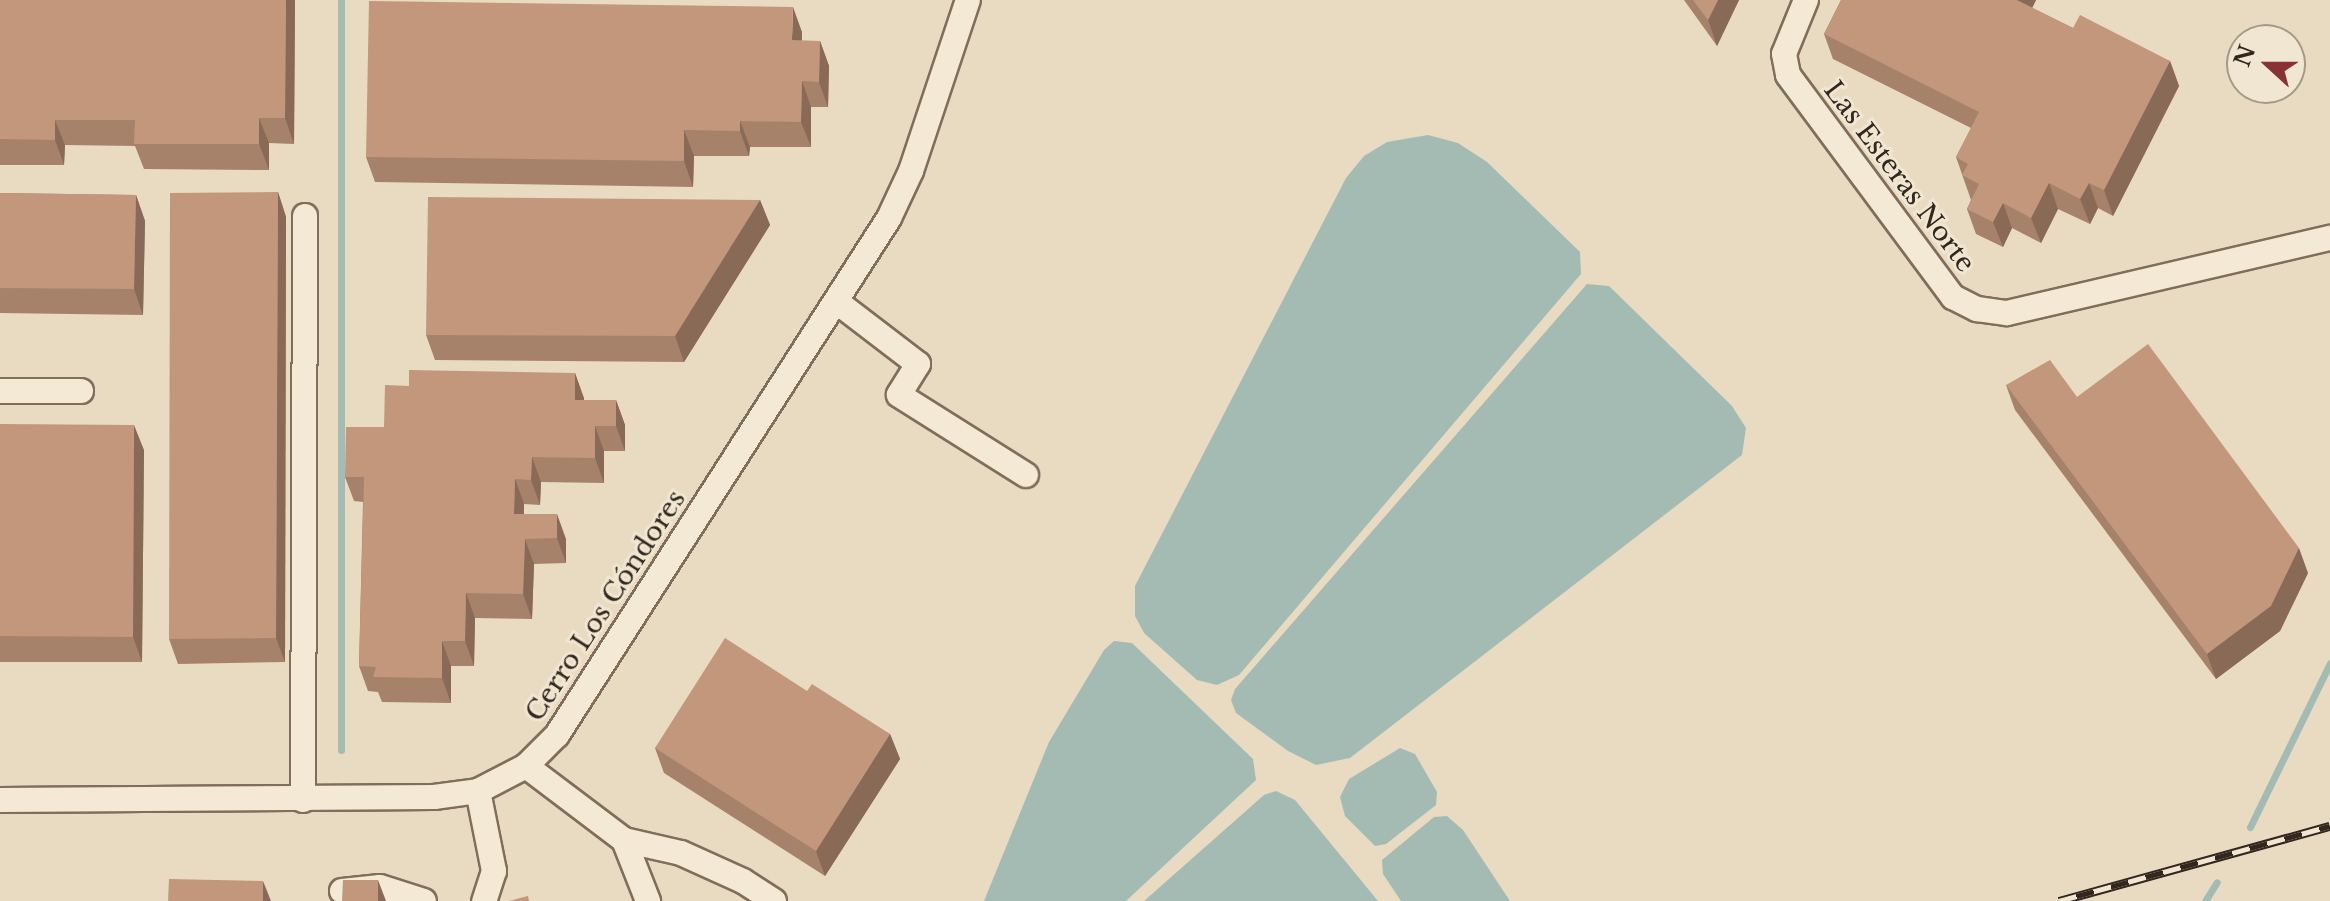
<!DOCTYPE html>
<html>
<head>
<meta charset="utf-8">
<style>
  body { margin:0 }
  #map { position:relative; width:2330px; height:901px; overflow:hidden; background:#e8dbc2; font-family:"Libre Baskerville",serif }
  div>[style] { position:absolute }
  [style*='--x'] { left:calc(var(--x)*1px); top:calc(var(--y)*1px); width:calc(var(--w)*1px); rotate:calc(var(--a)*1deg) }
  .water>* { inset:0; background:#a4bbb4 }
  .stream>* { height:7px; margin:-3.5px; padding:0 3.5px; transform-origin:3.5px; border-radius:3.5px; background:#a4bbb4 }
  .roads { filter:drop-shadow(2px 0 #806d5b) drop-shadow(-2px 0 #806d5b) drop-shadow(0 2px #806d5b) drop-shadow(0 -2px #806d5b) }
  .minor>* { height:24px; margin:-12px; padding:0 12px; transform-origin:12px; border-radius:12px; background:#f4e9d4 }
  .rail>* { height:9px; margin-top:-4.5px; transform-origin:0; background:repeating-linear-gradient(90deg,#f1e6d1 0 18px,#31271e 0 36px); box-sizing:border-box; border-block:2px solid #31271e }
  .wall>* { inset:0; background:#a7826b }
  .shaded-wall>* { inset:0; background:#886a57 }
  .building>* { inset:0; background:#c2977c }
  span { translate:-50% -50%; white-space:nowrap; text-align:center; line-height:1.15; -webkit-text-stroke:6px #f1e6d1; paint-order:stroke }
  .street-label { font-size:26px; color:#31271e }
  .north { position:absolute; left:2226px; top:24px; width:80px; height:80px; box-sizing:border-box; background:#f1e6d1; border:2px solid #a49a89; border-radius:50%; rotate:291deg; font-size:22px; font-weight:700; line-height:32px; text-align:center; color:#31271e }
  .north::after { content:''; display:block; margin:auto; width:28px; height:36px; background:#883236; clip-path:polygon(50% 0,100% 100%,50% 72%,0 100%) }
</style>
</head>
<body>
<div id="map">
  <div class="water">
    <i style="clip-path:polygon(1428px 135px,1458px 143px,1487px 162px,1580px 252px,1581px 274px,1239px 675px,1217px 685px,1197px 680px,1144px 633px,1135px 616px,1135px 586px,1346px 178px,1364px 156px,1387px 142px)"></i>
    <i style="clip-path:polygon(1587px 284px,1609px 286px,1732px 406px,1746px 428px,1742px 455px,1350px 758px,1316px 765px,1288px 751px,1236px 713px,1231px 700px,1235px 689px)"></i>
    <i style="clip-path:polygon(1114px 641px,1132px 643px,1253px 759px,1256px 780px,1126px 901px,984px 901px,1049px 742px,1104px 650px)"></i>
    <i style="clip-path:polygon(1400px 748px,1415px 754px,1437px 792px,1436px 805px,1386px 844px,1375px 846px,1345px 816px,1340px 797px,1349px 779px)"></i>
    <i style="clip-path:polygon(1276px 791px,1295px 800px,1378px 901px,1144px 901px,1264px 795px)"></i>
    <i style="clip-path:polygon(1447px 816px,1463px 830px,1510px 901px,1401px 901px,1383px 874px,1382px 860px,1434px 817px)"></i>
  </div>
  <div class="stream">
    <i style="--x:341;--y:750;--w:750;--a:-90"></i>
    <i style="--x:2250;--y:827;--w:182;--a:-64"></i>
    <i style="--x:2205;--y:901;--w:22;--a:-58"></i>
  </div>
  <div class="roads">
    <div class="minor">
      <i style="--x:1806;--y:0;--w:58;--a:112.2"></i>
      <i style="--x:1784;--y:54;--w:21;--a:79"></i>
      <i style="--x:1788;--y:75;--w:277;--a:53.4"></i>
      <i style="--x:1953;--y:297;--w:27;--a:27"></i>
      <i style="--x:1977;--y:309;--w:30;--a:8"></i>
      <i style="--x:2007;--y:313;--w:332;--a:-13.1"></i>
      <i style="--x:837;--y:302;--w:102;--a:37.4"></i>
      <i style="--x:918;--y:364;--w:36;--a:122"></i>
      <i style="--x:899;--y:395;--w:150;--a:32.2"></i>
      <i style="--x:0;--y:391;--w:81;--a:0"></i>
      <i style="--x:526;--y:766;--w:123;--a:37.1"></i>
      <i style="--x:624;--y:840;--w:58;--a:12.8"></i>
      <i style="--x:681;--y:853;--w:68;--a:24.3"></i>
      <i style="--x:743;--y:881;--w:37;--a:33"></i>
      <i style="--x:478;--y:791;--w:82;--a:78.7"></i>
      <i style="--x:494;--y:871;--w:32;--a:108"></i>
      <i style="--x:0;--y:800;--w:434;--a:-0.4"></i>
      <i style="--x:434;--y:797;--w:44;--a:-7.8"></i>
      <i style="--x:478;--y:791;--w:54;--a:-27.5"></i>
      <i style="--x:526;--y:766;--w:44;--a:-45"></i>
      <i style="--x:557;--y:735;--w:614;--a:-57.29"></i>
      <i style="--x:889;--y:218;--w:52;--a:-64.9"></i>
      <i style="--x:911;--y:171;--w:180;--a:-71.6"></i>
      <i style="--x:303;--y:800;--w:584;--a:-89.8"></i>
      <i style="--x:624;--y:840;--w:66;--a:68.5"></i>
      <i style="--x:342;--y:891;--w:38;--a:-6"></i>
      <i style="--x:380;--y:887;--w:46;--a:17.7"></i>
    </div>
  </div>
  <div class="rail">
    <i style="--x:2059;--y:901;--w:281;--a:-15.5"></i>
  </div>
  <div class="wall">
    <i style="clip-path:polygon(0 0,295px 0,294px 144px,269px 143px,269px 170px,144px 169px,135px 146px,65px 145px,64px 165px,0 165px)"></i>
    <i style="clip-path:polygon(1684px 0,1739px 0,1717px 46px)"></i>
    <i style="clip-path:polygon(1841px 0,2036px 0,2032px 8px,2073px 28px,2170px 61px,2179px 86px,2113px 216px,2098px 208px,2090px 224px,2058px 209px,2041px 243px,2012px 228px,2003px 247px,1976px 234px,1967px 209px,1971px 200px,1956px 157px,1971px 128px,1833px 59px,1824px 34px)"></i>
    <i style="clip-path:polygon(802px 32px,802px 41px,820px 41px,829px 66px,828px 107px,811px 107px,811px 147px,750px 147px,749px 156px,694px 156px,693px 187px,375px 182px,366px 157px)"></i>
    <i style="clip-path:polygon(278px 192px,286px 217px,285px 662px,178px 664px,169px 639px)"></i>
    <i style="clip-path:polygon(0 193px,136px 195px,145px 221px,143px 315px,0 313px)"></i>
    <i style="clip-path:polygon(760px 200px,770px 225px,684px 362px,435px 360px,426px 335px)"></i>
    <i style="clip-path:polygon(575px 373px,584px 400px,616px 400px,625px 425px,625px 451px,604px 451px,604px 483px,541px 482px,540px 505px,524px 504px,524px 514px,566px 539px,566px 563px,534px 564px,532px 619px,475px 618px,474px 666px,451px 666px,451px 703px,382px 702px,378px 692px,368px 691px,359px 666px,363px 502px,354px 501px,345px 477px,384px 427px,409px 386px)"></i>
    <i style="clip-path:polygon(2006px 385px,2077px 397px,2308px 573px,2280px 631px,2216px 679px,2015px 410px)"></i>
    <i style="clip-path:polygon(0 424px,144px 450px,142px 662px,0 662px)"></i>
    <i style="clip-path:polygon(807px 691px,890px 734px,900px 759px,825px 876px,664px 773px,655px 748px)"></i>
  </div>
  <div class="shaded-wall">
    <i style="clip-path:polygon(286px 0,295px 0,294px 144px,285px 118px)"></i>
    <i style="clip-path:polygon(1718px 0,1739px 0,1717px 46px,1708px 20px)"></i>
    <i style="clip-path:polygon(2015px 0,2036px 0,2024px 24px)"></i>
    <i style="clip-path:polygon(793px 7px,802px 32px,802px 66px,792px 40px)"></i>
    <i style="clip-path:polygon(820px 41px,829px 66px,828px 107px,819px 82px)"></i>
    <i style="clip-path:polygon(2170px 61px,2179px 86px,2113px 216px,2104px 190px)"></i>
    <i style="clip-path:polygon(802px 81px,811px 107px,811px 147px,801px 122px)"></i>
    <i style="clip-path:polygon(259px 118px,269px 143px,269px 170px,259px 144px)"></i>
    <i style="clip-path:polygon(55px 120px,65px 145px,64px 165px,55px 140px)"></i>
    <i style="clip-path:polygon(740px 121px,750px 147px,749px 156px,740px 131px)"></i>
    <i style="clip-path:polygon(684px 130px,694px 156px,693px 187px,684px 161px)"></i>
    <i style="clip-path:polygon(2049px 183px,2058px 209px,2041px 243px,2031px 218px)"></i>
    <i style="clip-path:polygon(2089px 183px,2098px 208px,2090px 224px,2080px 199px)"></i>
    <i style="clip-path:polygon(278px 192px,286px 217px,285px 662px,276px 638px)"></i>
    <i style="clip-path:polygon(136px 195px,145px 221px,143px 315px,134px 289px)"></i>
    <i style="clip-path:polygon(760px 200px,770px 225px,684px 362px,675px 336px)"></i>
    <i style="clip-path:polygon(2003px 203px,2012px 228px,2003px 247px,1993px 222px)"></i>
    <i style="clip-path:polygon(575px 373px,584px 398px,584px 425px,575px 400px)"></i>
    <i style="clip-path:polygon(616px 400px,625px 425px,625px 451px,616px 426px)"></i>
    <i style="clip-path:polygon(134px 425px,144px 450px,142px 662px,133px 637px)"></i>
    <i style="clip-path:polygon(595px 426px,604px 451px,604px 483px,595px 458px)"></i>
    <i style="clip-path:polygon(532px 457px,541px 482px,540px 505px,531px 480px)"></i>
    <i style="clip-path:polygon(515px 479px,524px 504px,523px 539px,514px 514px)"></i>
    <i style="clip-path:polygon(557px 514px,566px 539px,566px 563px,557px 538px)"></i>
    <i style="clip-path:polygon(525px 539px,534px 564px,532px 619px,523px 594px)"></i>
    <i style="clip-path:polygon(2299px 548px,2308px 573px,2280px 631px,2216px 679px,2207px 654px)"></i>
    <i style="clip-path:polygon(466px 593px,475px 618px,474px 666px,465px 641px)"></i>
    <i style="clip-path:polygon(442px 641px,451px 666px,451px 703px,442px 678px)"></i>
    <i style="clip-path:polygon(890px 734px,900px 759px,825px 876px,816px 851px)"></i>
    <i style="clip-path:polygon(378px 880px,386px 901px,378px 901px)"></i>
    <i style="clip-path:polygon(263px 881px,271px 901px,263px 901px)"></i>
  </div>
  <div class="building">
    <i style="clip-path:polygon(0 0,286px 0,285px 118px,259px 118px,259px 144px,134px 144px,135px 120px,55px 120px,55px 140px,0 139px)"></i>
    <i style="clip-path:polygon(1693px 0,1718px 0,1708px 20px)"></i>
    <i style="clip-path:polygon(1841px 0,2017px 0,2073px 28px,2080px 15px,2170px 61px,2104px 190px,2089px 183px,2080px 199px,2049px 183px,2031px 218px,2003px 203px,1993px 222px,1967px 209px,1979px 184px,1962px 175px,1968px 164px,1956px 157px,1979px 112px,1824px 34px)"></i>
    <i style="clip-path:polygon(369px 1px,793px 7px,792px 40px,820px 41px,819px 82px,802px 81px,801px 122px,740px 121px,740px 131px,684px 130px,684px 161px,366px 157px)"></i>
    <i style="clip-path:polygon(278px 192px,276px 638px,169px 639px,170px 193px)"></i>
    <i style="clip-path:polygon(0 193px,136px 195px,134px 289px,0 288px)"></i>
    <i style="clip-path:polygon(428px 197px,760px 200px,675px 336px,426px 335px)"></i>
    <i style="clip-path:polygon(2148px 344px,2299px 548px,2271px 606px,2207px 654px,2006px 385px,2050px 360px,2077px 397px)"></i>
    <i style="clip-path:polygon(409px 370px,575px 373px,575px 400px,616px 400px,616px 426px,595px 426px,595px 458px,532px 457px,531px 480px,515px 479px,514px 514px,557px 514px,557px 538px,525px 539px,523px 594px,466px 593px,465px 641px,442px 641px,442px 678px,373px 677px,376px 667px,359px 666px,364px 477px,345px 477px,346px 427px,384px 427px,385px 385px,409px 386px)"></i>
    <i style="clip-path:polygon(0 424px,134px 425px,133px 637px,0 636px)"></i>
    <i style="clip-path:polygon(725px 638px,807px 691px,812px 684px,890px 734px,816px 851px,655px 748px)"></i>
    <i style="clip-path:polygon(169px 879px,263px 881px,263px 901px,168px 901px)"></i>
    <i style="clip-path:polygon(343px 880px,378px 880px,378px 901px,342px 901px)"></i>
    <i style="clip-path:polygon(528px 896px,529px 901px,509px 901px)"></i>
  </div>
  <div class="street-label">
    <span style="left:1899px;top:177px;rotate:53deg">Las Esteras Norte</span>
    <span style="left:606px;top:606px;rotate:-57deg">Cerro Los Cóndores</span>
  </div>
  <div class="north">N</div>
</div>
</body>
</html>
